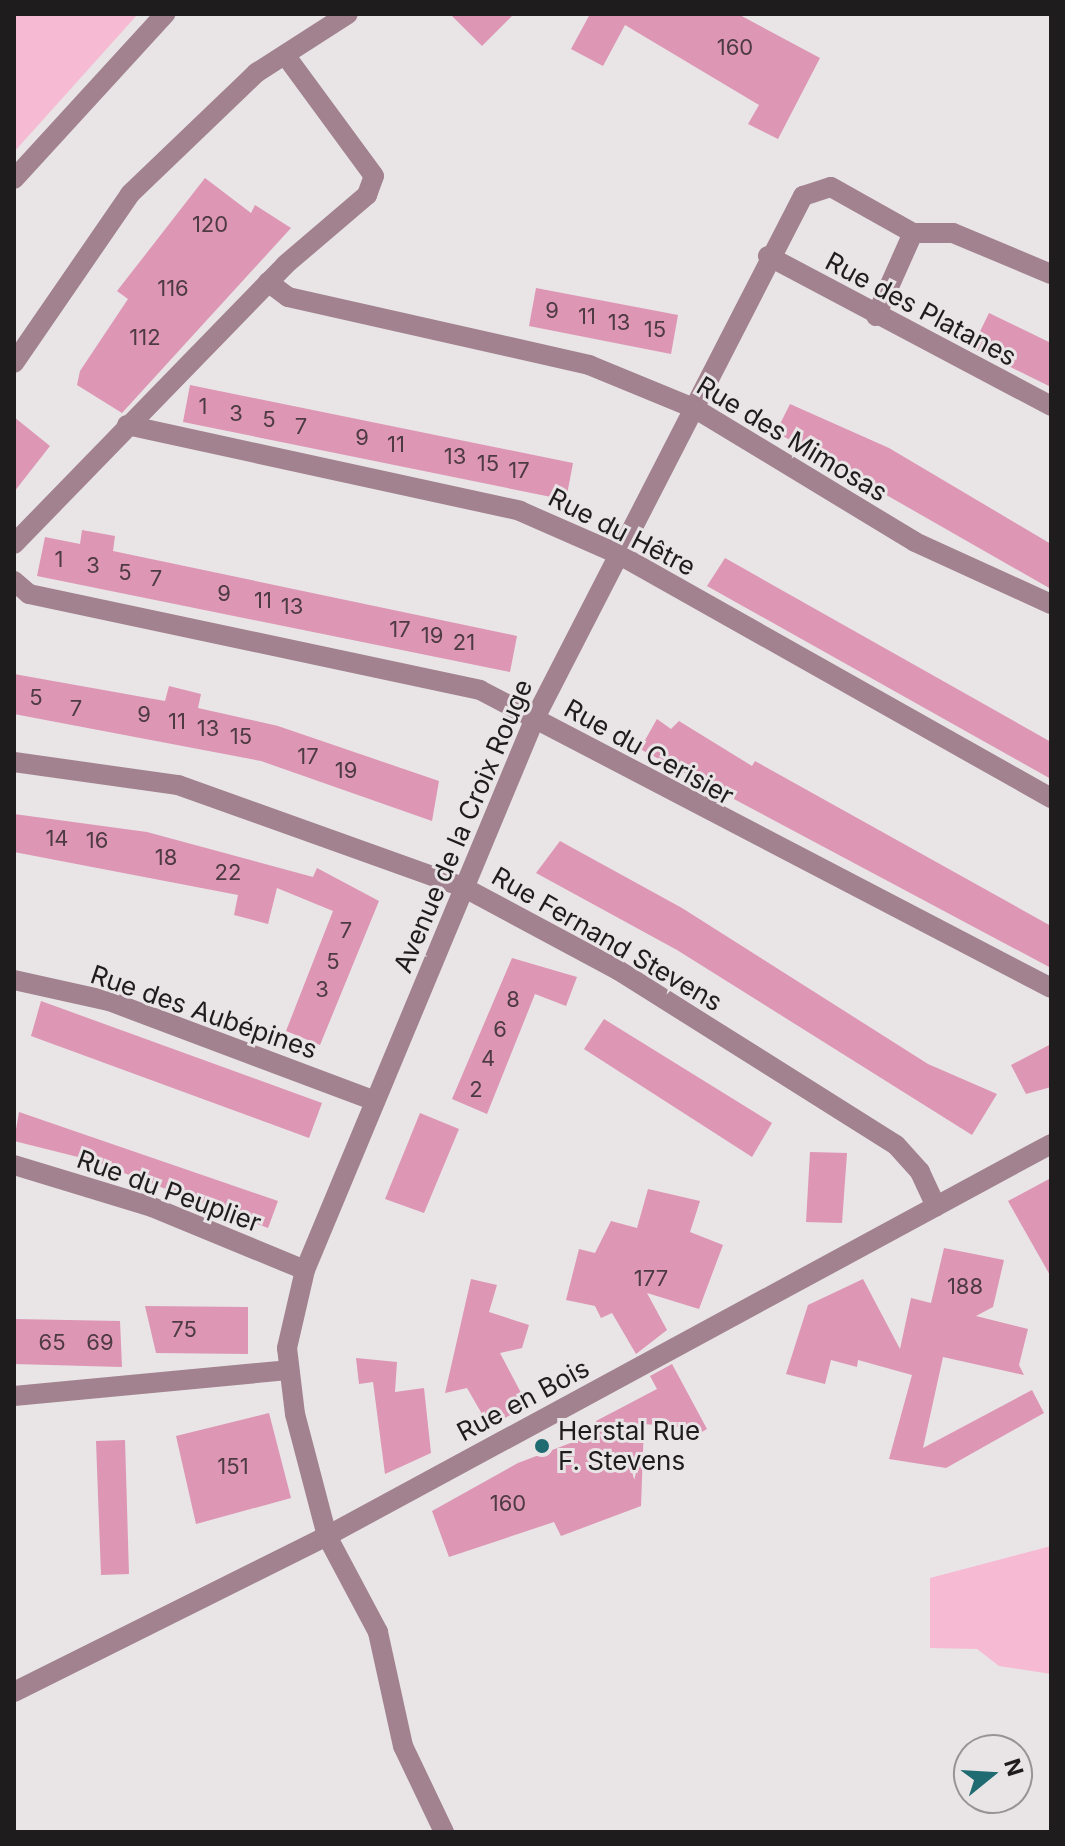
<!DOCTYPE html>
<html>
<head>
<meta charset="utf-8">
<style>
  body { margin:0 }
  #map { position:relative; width:1065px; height:1846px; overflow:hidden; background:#e9e4e6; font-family:Inter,sans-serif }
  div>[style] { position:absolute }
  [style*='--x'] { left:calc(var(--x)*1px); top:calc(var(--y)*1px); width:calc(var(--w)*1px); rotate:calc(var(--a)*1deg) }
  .green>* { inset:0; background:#f6bbd3 }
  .building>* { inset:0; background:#dd96b4 }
  .minor>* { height:20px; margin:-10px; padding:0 10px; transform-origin:10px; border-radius:10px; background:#a1828e }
  .dots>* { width:22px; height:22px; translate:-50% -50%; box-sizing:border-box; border:4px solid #e9e4e6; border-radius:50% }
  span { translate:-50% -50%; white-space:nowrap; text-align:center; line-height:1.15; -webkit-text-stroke:6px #e9e4e6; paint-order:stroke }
  .number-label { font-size:22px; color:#4e3a43 }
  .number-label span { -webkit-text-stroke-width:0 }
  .street-label { font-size:26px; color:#1e1c1d }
  .poi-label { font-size:26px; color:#1e1c1d }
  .left { translate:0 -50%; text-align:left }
  .frame { position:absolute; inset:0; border:16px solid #1e1c1d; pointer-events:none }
  .north { position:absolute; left:953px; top:1734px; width:80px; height:80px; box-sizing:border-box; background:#e9e4e6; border:2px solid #989496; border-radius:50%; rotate:72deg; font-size:22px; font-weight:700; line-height:32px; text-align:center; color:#1e1c1d }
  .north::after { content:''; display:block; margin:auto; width:28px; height:36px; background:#1f6b71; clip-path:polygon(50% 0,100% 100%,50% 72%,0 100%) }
</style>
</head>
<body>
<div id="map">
  <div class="green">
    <i style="clip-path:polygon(14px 14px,138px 14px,14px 152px)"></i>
    <i style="clip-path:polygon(1051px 1546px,1051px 1674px,999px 1666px,977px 1649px,930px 1648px,930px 1578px)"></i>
  </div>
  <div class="building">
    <i style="clip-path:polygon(450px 14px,514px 14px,482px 46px)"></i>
    <i style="clip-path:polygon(590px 14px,738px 14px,820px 58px,778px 139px,748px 124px,759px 105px,625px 25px,603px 66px,571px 49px)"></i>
    <i style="clip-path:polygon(205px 178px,251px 213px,255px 205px,291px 228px,122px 413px,77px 385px,80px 371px,128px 299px,117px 291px)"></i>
    <i style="clip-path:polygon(536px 288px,678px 315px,671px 354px,529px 326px)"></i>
    <i style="clip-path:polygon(989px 313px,1051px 343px,1051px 387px,972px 348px)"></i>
    <i style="clip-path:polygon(190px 385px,573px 463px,566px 500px,183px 422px)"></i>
    <i style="clip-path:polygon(790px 404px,889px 448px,1051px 544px,1051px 589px,776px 432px)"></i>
    <i style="clip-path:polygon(14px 417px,50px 446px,14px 492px)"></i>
    <i style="clip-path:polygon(82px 530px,115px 536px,113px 551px,517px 636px,510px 672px,37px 576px,45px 537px,80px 544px)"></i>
    <i style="clip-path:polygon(725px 558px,1051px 742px,1051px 779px,707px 586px)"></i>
    <i style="clip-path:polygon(14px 674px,165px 701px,169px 686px,201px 694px,198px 708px,278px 726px,439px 781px,432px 821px,261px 761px,14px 714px)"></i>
    <i style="clip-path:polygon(657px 719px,671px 729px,679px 721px,752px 766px,755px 761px,1051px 926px,1051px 968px,640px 749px)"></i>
    <i style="clip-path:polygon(14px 814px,147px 832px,313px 877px,317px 868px,379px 901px,320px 1045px,286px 1031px,333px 911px,277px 888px,268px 924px,234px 915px,238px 895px,14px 852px)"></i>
    <i style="clip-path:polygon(560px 841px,682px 908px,928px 1064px,997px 1094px,972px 1135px,677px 950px,536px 873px)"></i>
    <i style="clip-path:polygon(512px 958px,577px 977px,566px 1006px,535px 994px,487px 1114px,452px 1099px)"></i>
    <i style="clip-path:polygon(41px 1001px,322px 1103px,309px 1138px,31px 1036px)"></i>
    <i style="clip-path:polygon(604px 1019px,772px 1123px,752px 1157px,584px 1049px)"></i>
    <i style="clip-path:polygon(1051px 1044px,1051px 1087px,1026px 1094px,1011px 1065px)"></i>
    <i style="clip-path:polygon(19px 1112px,278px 1201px,268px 1228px,90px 1160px,14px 1141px)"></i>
    <i style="clip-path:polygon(420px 1113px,459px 1129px,424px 1213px,385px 1199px)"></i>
    <i style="clip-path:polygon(810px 1152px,847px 1153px,842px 1223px,806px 1222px)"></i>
    <i style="clip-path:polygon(1051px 1178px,1051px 1277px,1008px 1201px)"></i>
    <i style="clip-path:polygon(648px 1189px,700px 1201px,690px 1232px,723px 1245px,699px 1309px,647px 1293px,667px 1330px,636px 1354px,612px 1313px,601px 1318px,595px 1306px,566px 1300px,579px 1249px,595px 1253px,611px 1221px,637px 1228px)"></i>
    <i style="clip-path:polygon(944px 1248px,1004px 1260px,993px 1307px,976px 1316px,1028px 1329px,1019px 1365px,1024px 1375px,943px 1357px,923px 1448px,1032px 1390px,1044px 1413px,946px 1468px,889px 1459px,912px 1375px,858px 1360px,857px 1367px,831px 1360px,825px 1384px,786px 1374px,808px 1305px,863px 1279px,900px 1349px,911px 1298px,931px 1303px)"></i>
    <i style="clip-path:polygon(471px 1279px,497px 1285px,489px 1312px,529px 1325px,522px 1348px,500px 1353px,528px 1406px,489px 1426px,467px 1388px,445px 1393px)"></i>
    <i style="clip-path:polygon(145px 1306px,248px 1307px,248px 1354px,156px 1353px)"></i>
    <i style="clip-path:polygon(14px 1319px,120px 1321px,122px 1367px,14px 1364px)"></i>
    <i style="clip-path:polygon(356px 1358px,397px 1362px,395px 1392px,424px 1388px,431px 1453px,385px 1474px,373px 1382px,359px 1384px)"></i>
    <i style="clip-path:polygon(672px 1364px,707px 1429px,688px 1440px,680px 1427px,644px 1424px,641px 1506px,561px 1536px,554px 1522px,449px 1557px,432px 1511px,518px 1463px,602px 1431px,596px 1421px,657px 1389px,650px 1376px)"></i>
    <i style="clip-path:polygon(269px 1413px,291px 1498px,196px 1524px,176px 1436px)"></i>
    <i style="clip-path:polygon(125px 1440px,129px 1574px,101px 1575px,96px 1441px)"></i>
  </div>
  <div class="minor">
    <i style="--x:14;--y:179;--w:224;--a:-47.5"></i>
    <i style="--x:768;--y:256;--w:320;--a:27.9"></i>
    <i style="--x:268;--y:282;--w:25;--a:37"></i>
    <i style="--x:288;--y:297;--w:309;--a:12.7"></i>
    <i style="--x:589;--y:365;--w:113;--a:22.3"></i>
    <i style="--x:694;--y:408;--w:258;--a:31.2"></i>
    <i style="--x:915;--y:542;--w:149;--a:24.5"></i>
    <i style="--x:876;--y:316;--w:91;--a:-66"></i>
    <i style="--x:14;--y:363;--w:205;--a:-55.5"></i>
    <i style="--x:130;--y:194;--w:175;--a:-43.8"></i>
    <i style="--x:256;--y:73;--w:109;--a:-32.7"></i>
    <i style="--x:127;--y:425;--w:402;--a:12.3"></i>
    <i style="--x:520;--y:511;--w:107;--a:23.7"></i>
    <i style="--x:618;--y:554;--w:497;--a:29.4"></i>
    <i style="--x:14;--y:544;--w:389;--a:-45.8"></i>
    <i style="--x:285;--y:265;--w:108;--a:-40.5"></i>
    <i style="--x:367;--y:195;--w:20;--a:-70"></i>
    <i style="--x:374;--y:176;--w:149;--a:-126.3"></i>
    <i style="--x:14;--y:581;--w:20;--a:41"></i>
    <i style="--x:29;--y:594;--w:461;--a:12"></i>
    <i style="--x:480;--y:690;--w:644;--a:27.56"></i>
    <i style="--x:14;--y:762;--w:166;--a:8"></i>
    <i style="--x:178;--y:785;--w:303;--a:19.7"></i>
    <i style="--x:463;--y:887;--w:176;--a:28.2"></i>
    <i style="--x:618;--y:970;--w:328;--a:32.2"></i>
    <i style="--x:896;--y:1145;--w:36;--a:48"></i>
    <i style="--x:920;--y:1172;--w:38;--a:65"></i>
    <i style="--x:14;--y:980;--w:97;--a:12.5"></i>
    <i style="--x:109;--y:1001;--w:284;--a:20.6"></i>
    <i style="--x:14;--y:1165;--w:144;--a:16.9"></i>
    <i style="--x:152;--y:1207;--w:165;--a:22.4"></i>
    <i style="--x:14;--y:1396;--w:275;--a:-5.4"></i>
    <i style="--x:14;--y:1692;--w:350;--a:-26.5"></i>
    <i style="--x:327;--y:1536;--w:823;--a:-28.43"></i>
    <i style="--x:444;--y:1832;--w:95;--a:-115.5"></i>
    <i style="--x:403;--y:1746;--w:117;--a:-102.4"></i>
    <i style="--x:378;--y:1632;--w:109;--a:-118"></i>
    <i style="--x:327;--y:1536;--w:126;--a:-104.7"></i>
    <i style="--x:295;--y:1414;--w:66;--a:-96.9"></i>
    <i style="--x:287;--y:1348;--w:80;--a:-77"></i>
    <i style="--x:305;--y:1270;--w:598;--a:-67.38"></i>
    <i style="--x:535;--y:718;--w:587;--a:-62.82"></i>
    <i style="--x:803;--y:196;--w:29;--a:-18"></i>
    <i style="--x:831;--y:187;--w:94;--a:29.3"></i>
    <i style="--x:913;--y:233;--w:40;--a:0"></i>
    <i style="--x:953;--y:233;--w:106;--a:22.7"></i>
  </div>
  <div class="dots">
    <i style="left:542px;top:1446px;background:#1f6b71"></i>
  </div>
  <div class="number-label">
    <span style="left:735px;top:48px">160</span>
    <span style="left:210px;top:225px">120</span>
    <span style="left:173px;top:289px">116</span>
    <span style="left:552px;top:311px">9</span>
    <span style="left:587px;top:317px">11</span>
    <span style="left:619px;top:323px">13</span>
    <span style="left:655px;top:330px">15</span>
    <span style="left:145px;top:338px">112</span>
    <span style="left:203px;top:407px">1</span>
    <span style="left:236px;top:414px">3</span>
    <span style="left:269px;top:420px">5</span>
    <span style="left:301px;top:427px">7</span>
    <span style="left:362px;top:438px">9</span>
    <span style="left:396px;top:445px">11</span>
    <span style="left:455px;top:457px">13</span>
    <span style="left:488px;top:464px">15</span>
    <span style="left:519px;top:471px">17</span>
    <span style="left:59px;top:560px">1</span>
    <span style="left:93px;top:566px">3</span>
    <span style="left:125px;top:573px">5</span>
    <span style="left:156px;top:579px">7</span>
    <span style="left:224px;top:594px">9</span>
    <span style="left:263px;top:601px">11</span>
    <span style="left:292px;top:607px">13</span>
    <span style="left:400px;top:630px">17</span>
    <span style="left:432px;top:636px">19</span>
    <span style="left:464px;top:643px">21</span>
    <span style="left:36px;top:698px">5</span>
    <span style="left:76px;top:709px">7</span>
    <span style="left:144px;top:715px">9</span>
    <span style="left:177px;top:722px">11</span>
    <span style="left:208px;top:729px">13</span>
    <span style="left:241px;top:737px">15</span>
    <span style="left:308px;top:757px">17</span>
    <span style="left:346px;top:771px">19</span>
    <span style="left:57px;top:839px">14</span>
    <span style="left:97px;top:841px">16</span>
    <span style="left:166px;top:858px">18</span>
    <span style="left:228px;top:873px">22</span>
    <span style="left:346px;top:931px">7</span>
    <span style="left:333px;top:962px">5</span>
    <span style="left:322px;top:990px">3</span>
    <span style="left:513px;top:1000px">8</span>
    <span style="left:500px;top:1030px">6</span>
    <span style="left:488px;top:1059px">4</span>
    <span style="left:476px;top:1090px">2</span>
    <span style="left:651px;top:1279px">177</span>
    <span style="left:965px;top:1287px">188</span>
    <span style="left:184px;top:1330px">75</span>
    <span style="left:52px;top:1343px">65</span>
    <span style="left:100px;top:1343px">69</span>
    <span style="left:233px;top:1467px">151</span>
    <span style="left:508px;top:1504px">160</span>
  </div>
  <div class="street-label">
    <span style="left:921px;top:309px;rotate:28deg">Rue des Platanes</span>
    <span style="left:792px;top:439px;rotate:31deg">Rue des Mimosas</span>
    <span style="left:622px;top:532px;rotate:27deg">Rue du Hêtre</span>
    <span style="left:649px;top:752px;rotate:29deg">Rue du Cerisier</span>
    <span style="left:463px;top:826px;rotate:-67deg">Avenue de la Croix Rouge</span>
    <span style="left:607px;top:939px;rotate:30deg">Rue Fernand Stevens</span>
    <span style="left:204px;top:1012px;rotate:19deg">Rue des Aubépines</span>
    <span style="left:169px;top:1191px;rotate:20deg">Rue du Peuplier</span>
    <span style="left:523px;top:1400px;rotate:-28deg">Rue en Bois</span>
  </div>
  <div class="poi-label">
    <span class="left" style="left:558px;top:1446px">Herstal Rue<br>F. Stevens</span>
  </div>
  <div class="frame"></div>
  <div class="north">N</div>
</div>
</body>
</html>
